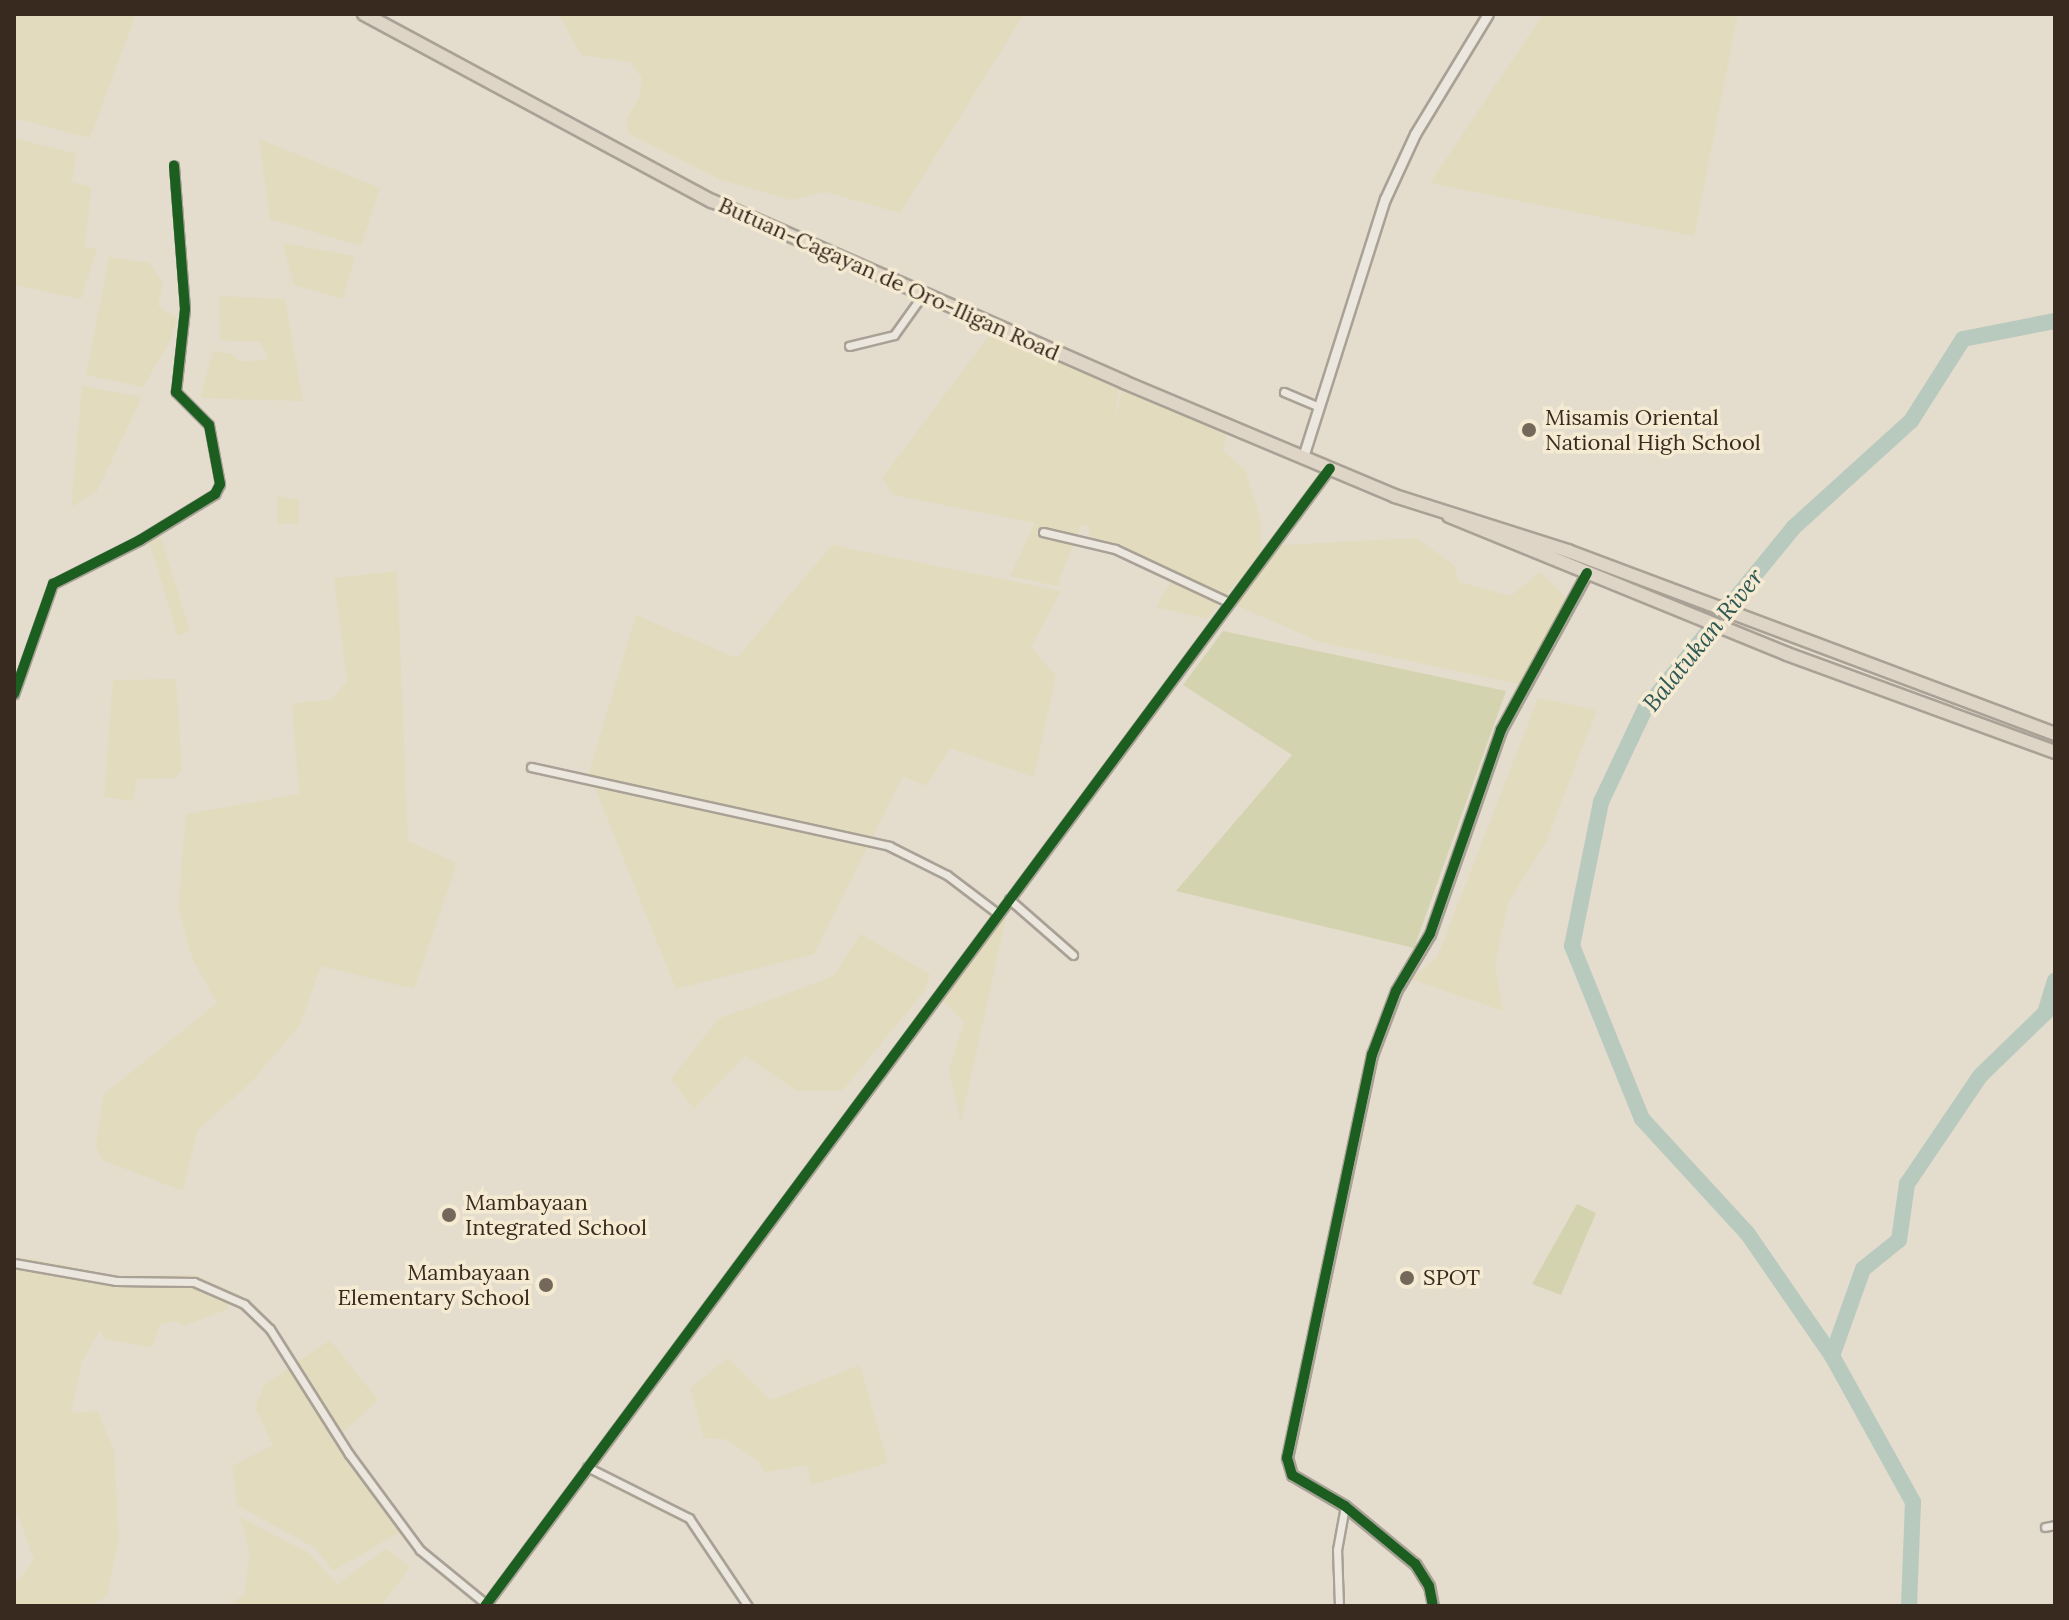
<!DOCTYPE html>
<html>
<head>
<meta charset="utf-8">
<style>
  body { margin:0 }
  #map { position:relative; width:2069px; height:1620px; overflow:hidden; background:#e4dccd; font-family:Lora,serif }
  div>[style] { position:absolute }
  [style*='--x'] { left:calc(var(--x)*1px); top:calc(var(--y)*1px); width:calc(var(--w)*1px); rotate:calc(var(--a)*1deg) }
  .farmland>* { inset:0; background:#e3dbbd }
  .green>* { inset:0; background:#d4d3af }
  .river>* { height:16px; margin:-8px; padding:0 8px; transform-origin:8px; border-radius:8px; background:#b8c9be }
  .roads { filter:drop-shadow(2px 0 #a9a196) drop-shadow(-2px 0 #a9a196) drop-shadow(0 2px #a9a196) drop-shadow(0 -2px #a9a196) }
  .minor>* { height:7px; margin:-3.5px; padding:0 3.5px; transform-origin:3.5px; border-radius:3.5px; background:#ece7de }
  .tertiary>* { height:9px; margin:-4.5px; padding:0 4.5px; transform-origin:4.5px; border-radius:4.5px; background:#ece7de }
  .trunk>* { height:12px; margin:-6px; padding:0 6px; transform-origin:6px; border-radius:6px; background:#ded5c7 }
  .cycleway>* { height:10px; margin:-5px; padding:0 5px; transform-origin:5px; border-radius:5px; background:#1b5e20 }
  .dots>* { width:22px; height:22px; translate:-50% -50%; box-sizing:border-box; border:4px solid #f5ead2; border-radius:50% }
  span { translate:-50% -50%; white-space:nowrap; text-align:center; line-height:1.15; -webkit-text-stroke:7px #f5ead2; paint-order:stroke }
  .street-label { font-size:22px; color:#382a1e }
  .poi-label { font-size:22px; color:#382a1e }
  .left { translate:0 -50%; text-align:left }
  .right { translate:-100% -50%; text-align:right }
  .water-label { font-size:24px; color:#2d5854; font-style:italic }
  .frame { position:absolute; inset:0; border:16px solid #382a1e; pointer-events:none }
</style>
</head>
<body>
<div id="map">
  <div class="farmland">
    <i style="clip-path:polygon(14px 14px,136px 14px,90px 138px,14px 118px)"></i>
    <i style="clip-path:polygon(559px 14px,1024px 14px,900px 213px,826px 192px,791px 200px,722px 180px,628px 133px,627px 117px,640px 96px,642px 78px,630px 62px,581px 55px)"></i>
    <i style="clip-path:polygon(1543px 14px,1738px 14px,1694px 236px,1430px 183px)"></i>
    <i style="clip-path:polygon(14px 138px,77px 154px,72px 182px,91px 187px,85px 247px,97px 249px,81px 299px,14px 285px)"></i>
    <i style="clip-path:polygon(259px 139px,380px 188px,361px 246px,270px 219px)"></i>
    <i style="clip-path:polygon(283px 243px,355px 256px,343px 299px,294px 285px)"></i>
    <i style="clip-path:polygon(109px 257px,149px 263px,163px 283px,158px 306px,177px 318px,172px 337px,143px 387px,86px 375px)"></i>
    <i style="clip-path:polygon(219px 296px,285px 299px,303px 401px,200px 398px,213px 351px,232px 354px,241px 362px,269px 359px,260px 342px,220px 340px)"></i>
    <i style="clip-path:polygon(992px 332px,1120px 386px,1111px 435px,1124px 382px,1228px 426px,1223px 451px,1245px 470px,1261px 520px,1261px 552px,1207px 619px,1156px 607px,1175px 575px,1089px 536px,1090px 528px,1081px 524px,1057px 586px,1010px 576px,1035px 523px,893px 495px,882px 478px)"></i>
    <i style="clip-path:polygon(82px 386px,142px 397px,97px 491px,71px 507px)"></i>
    <i style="clip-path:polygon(277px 496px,299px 499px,299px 524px,277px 524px)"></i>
    <i style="clip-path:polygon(161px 537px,190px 631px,178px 636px,149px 541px)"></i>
    <i style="clip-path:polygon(1416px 538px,1454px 565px,1459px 582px,1511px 596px,1540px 572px,1566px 597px,1523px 685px,1320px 642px,1231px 603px,1282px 545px)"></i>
    <i style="clip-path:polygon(832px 545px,1061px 591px,1031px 647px,1056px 676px,1034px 777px,950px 748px,926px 786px,903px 776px,814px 954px,676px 989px,589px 773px,636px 615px,737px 658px)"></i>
    <i style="clip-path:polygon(397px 571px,408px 841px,457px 863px,414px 989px,321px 966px,300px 1025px,253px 1080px,197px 1131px,183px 1191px,102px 1160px,96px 1146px,103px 1095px,217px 1003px,193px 960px,178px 909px,186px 814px,299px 794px,292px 704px,332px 699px,347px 681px,334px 578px)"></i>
    <i style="clip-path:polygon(176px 679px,182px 770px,175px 778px,137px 779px,133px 801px,104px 797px,113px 680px)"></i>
    <i style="clip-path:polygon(1538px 698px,1597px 710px,1546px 842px,1508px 903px,1495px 964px,1503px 1011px,1411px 979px,1437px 958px)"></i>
    <i style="clip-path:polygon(1009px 904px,961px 1122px,949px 1071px,964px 1022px,942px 1000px)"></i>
    <i style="clip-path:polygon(860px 934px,930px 974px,925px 990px,843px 1090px,797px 1091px,745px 1056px,694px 1109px,671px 1079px,718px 1019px,834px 976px)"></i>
    <i style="clip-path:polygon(26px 1258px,119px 1276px,195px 1275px,238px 1294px,227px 1309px,184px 1326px,175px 1321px,160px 1325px,152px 1347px,104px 1339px,100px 1329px,82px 1362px,71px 1413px,98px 1411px,114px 1451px,119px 1538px,107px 1596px,89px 1606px,14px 1606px,14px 1580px,19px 1581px,34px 1559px,14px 1505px,14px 1277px)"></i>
    <i style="clip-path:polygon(330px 1340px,378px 1400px,338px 1437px,408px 1527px,333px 1571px,315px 1548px,237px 1505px,232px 1466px,273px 1445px,255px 1408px,264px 1385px)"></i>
    <i style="clip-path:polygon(728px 1358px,771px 1400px,860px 1365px,888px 1463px,811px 1485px,807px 1465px,765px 1472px,758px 1461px,725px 1439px,704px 1438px,690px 1388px)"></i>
    <i style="clip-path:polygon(240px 1517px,310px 1554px,337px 1584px,386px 1549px,410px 1567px,381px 1606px,229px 1606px,244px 1594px,250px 1554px)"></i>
  </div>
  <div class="green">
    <i style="clip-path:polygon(1223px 631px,1506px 691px,1414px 948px,1176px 891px,1292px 755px,1183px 685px)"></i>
    <i style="clip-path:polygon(1577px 1204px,1596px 1213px,1561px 1295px,1532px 1284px)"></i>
  </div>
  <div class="river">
    <i style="--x:1832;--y:1356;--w:150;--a:-124.6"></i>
    <i style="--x:1747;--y:1233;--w:155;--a:-132.6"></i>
    <i style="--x:1642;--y:1119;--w:187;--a:-112"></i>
    <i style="--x:1572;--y:946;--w:147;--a:-78.6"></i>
    <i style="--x:1601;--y:802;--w:103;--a:-64.7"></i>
    <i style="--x:1645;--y:709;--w:235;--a:-50.7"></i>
    <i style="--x:1794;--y:527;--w:158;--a:-42.2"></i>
    <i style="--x:1911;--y:421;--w:97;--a:-57.6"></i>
    <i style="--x:1963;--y:339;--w:94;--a:-11.1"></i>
    <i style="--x:1909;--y:1606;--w:104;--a:-87.8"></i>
    <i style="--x:1913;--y:1502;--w:167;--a:-119"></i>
    <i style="--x:1832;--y:1356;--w:92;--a:-70.4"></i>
    <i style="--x:1863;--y:1269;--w:46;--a:-38.9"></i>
    <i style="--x:1899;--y:1240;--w:57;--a:-81.9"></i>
    <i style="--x:1907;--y:1184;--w:130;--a:-55.9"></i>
    <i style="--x:1980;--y:1076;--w:91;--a:-44.1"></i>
    <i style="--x:2045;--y:1013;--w:34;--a:-73"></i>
  </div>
  <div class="roads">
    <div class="minor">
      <i style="--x:849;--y:346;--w:46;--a:-13.7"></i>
      <i style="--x:894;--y:335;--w:52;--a:-54.5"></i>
      <i style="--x:1284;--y:392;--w:38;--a:23"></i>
      <i style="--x:1043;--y:532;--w:74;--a:13.3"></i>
      <i style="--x:1115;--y:549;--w:125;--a:25.1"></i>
      <i style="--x:14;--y:694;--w:117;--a:-70.5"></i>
      <i style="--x:53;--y:584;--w:97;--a:-26.8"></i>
      <i style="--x:140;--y:540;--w:88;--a:-31.5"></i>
      <i style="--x:215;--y:494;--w:11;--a:-63"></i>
      <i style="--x:220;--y:484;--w:60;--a:-100.6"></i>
      <i style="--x:209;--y:425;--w:47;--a:-135"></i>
      <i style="--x:176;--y:392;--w:83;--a:-83.8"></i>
      <i style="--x:185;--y:309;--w:144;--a:-94.4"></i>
      <i style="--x:531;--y:767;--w:367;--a:12.4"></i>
      <i style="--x:889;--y:846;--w:65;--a:26.6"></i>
      <i style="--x:947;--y:875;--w:63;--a:37.2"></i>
      <i style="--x:1009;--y:899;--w:85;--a:41.2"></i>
      <i style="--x:14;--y:1263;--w:104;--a:10"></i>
      <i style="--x:116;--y:1281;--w:78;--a:0.7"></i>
      <i style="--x:194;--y:1282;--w:55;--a:23.7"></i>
      <i style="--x:244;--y:1304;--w:36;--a:44"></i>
      <i style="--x:270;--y:1329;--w:148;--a:57.7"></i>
      <i style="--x:349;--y:1454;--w:119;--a:53.5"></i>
      <i style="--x:420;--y:1550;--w:85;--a:39.3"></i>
      <i style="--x:587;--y:1467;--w:114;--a:26.6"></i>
      <i style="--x:689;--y:1518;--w:106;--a:56.2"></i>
      <i style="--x:2045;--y:1527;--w:10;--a:-11"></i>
      <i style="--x:485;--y:1606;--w:1417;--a:-53.4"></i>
      <i style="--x:1339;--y:1606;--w:56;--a:-92"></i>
      <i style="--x:1337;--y:1550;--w:45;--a:-79.7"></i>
    </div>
    <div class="tertiary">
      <i style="--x:1303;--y:457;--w:271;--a:-72.4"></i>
      <i style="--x:1385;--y:199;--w:72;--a:-65.2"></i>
      <i style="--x:1415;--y:134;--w:140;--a:-58.7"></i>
      <i style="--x:1433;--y:1606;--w:20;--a:-101"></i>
      <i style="--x:1429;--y:1586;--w:26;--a:-122"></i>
      <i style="--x:1415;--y:1564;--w:91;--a:-140.4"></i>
      <i style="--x:1345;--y:1506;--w:61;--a:-149.7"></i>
      <i style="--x:1292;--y:1475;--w:18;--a:-106"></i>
      <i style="--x:1287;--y:1458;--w:412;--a:-78.1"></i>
      <i style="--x:1372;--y:1055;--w:68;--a:-69.4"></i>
      <i style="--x:1396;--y:991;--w:66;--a:-59.2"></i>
      <i style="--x:1430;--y:934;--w:216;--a:-70.8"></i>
      <i style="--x:1501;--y:730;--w:179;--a:-61.3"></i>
    </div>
    <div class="trunk">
      <i style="--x:364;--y:14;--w:395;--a:28.3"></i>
      <i style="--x:712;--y:201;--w:450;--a:23.7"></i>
      <i style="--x:1124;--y:382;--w:294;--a:22.8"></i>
      <i style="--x:1395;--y:496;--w:182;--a:17.6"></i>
      <i style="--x:1568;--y:551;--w:520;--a:20.59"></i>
      <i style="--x:1449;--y:516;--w:365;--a:22.2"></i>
      <i style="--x:1787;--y:654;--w:285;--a:20.1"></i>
    </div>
  </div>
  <div class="cycleway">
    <i style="--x:14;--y:694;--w:117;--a:-70.5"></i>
    <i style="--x:53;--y:584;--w:97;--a:-26.8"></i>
    <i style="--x:140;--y:540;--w:88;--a:-31.5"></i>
    <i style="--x:215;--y:494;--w:11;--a:-63"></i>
    <i style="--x:220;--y:484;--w:60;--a:-100.6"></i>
    <i style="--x:209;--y:425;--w:47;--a:-135"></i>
    <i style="--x:176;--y:392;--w:83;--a:-83.8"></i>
    <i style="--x:185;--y:309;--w:144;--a:-94.4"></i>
    <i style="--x:485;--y:1606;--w:1417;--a:-53.4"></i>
    <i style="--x:1433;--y:1606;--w:20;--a:-101"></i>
    <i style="--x:1429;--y:1586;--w:26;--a:-122"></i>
    <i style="--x:1415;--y:1564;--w:91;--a:-140.4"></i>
    <i style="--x:1345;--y:1506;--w:61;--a:-149.7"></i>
    <i style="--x:1292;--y:1475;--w:18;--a:-106"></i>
    <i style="--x:1287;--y:1458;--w:412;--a:-78.1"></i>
    <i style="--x:1372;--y:1055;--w:68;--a:-69.4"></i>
    <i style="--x:1396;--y:991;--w:66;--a:-59.2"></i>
    <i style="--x:1430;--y:934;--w:216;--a:-70.8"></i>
    <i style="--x:1501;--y:730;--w:179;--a:-61.3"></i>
  </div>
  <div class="dots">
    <i style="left:1529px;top:430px;background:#74685b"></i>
    <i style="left:449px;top:1215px;background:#74685b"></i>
    <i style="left:1407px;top:1278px;background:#74685b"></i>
    <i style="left:546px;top:1285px;background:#74685b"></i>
  </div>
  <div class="street-label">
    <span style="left:889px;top:279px;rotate:24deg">Butuan-Cagayan de Oro-Iligan Road</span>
  </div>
  <div class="poi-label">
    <span class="left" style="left:1545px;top:430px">Misamis Oriental<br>National High School</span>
    <span class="left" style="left:465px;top:1215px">Mambayaan<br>Integrated School</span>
    <span class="right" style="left:530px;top:1285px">Mambayaan<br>Elementary School</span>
    <span class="left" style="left:1423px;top:1278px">SPOT</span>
  </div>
  <div class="water-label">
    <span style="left:1703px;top:640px;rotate:-51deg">Balatukan River</span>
  </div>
  <div class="frame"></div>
</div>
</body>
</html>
